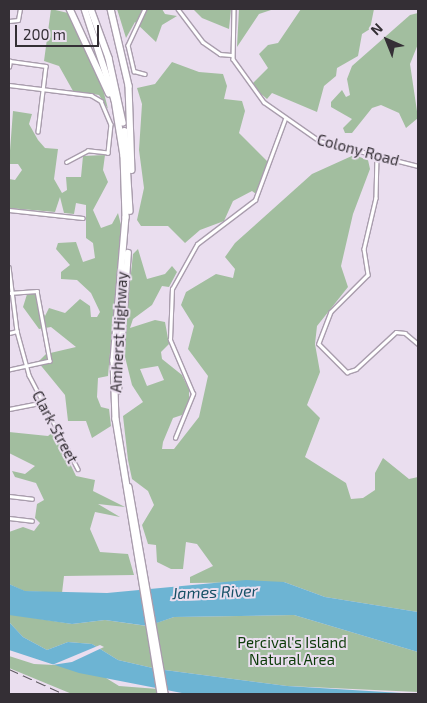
<!DOCTYPE html>
<html>
<head>
<meta charset="utf-8">
<style>
  body { margin:0 }
  #map { position:relative; width:427px; height:703px; overflow:hidden; background:#eadeef; font-family:"Exo 2",sans-serif }
  div>[style] { position:absolute }
  [style*='--x'] { left:calc(var(--x)*1px); top:calc(var(--y)*1px); width:calc(var(--w)*1px); rotate:calc(var(--a)*1deg) }
  .green>* { inset:0; background:#a2be9f }
  .water>* { inset:0; background:#6db4d3 }
  .pier>* { inset:0; background:#eadeef }
  .roads { filter:drop-shadow(1px 0 #a99dad) drop-shadow(-1px 0 #a99dad) drop-shadow(0 1px #a99dad) drop-shadow(0 -1px #a99dad) }
  .street>* { height:2.5px; margin:-1.25px; padding:0 1.25px; transform-origin:1.25px; border-radius:1.25px; background:#fff }
  .highway>* { height:5.5px; margin:-2.75px; padding:0 2.75px; transform-origin:2.75px; border-radius:2.75px; background:#fff }
  .rail>* { height:1px; margin-top:-0.5px; transform-origin:0; background:repeating-linear-gradient(90deg,#605a62 0 10px,transparent 0 15px) }
  span { translate:-50% -50%; white-space:nowrap; text-align:center; line-height:1.15; -webkit-text-stroke:4px #eadeef; paint-order:stroke }
  .street-label { font-size:15px; color:#342f35 }
  .park-label { font-size:15px; color:#0c3b09 }
  .water-label { font-size:16px; color:#175167; font-style:italic }
  .frame { position:absolute; inset:0; border:10px solid #342f35; pointer-events:none }
  .north { position:absolute; left:362px; top:15px; width:50px; height:50px; -webkit-text-stroke:4px #eadeef; paint-order:stroke; rotate:316deg; font-size:14px; font-weight:700; line-height:20px; text-align:center; color:#342f35 }
  .north::after { content:''; display:block; margin:auto; width:18px; height:22px; background:#342f35; clip-path:polygon(50% 0,100% 100%,50% 72%,0 100%) }
  .scale { position:absolute; left:15px; top:25px; width:84px; height:22px; box-sizing:border-box; border:2px solid #342f35; border-top:0; padding-left:6px; font-size:15px; line-height:18px; white-space:nowrap; color:#342f35; -webkit-text-stroke:4px #eadeef; paint-order:stroke }
</style>
</head>
<body>
<div id="map">
  <div class="green">
    <i style="clip-path:polygon(51px 9px,68px 13px,99px 73px,108px 109px,99px 95px,73px 91px,59px 66px,44px 61px)"></i>
    <i style="clip-path:polygon(117px 9px,162px 9px,165px 14px,177px 16px,162px 25px,156px 42px,135px 22px,126px 38px)"></i>
    <i style="clip-path:polygon(193px 9px,231px 9px,229px 29px,202px 18px)"></i>
    <i style="clip-path:polygon(239px 9px,274px 9px,259px 14px,237px 47px)"></i>
    <i style="clip-path:polygon(301px 9px,374px 9px,370px 29px,362px 34px,358px 56px,337px 68px,336px 76px,324px 86px,317px 112px,272px 93px,267px 99px,251px 85px,268px 68px,259px 54px,268px 45px,278px 43px)"></i>
    <i style="clip-path:polygon(418px 13px,418px 44px,410px 64px,418px 118px,406px 128px,399px 113px,381px 105px,372px 108px,352px 133px,345px 133px,343px 128px,352px 119px,331px 107px,331px 102px,342px 90px,346px 97px,350px 95px,347px 79px,352px 66px,410px 15px)"></i>
    <i style="clip-path:polygon(172px 62px,199px 72px,223px 74px,227px 86px,224px 99px,242px 101px,245px 111px,239px 133px,268px 162px,256px 194px,252px 191px,233px 201px,224px 221px,200px 230px,185px 243px,168px 226px,141px 226px,137px 220px,144px 188px,139px 150px,142px 104px,137px 88px,155px 84px)"></i>
    <i style="clip-path:polygon(13px 111px,32px 114px,29px 124px,38px 140px,45px 148px,58px 149px,54px 179px,62px 193px,67px 190px,66px 177px,81px 177px,83px 156px,105px 155px,103px 170px,108px 182px,93px 210px,101px 228px,112px 224px,118px 213px,121px 225px,108px 376px,98px 378px,97px 397px,101px 407px,109px 409px,111px 426px,92px 438px,86px 421px,68px 421px,65px 395px,38px 362px,46px 354px,76px 347px,51px 327px,39px 329px,23px 307px,28px 291px,36px 294px,45px 316px,49px 308px,65px 313px,80px 299px,90px 306px,91px 317px,97px 317px,100px 312px,91px 293px,77px 280px,61px 279px,61px 272px,70px 265px,56px 249px,58px 243px,76px 242px,83px 262px,95px 258px,93px 243px,86px 238px,86px 205px,76px 203px,74px 214px,64px 213px,60px 197px,55px 212px,9px 208px,9px 179px,15px 180px,22px 170px,18px 164px,9px 164px)"></i>
    <i style="clip-path:polygon(evenodd,354px 155px,368px 160px,370px 169px,353px 214px,341px 266px,348px 287px,317px 326px,315px 344px,320px 372px,307px 405px,320px 418px,305px 457px,346px 483px,351px 499px,363px 498px,375px 490px,375px 473px,383px 458px,409px 479px,418px 477px,418px 612px,325px 597px,284px 582px,190px 583px,190px 577px,213px 566px,197px 544px,186px 542px,183px 569px,171px 569px,157px 562px,156px 545px,148px 544px,142px 525px,154px 505px,148px 491px,132px 479px,128px 460px,123px 416px,143px 402px,132px 385px,123px 349px,133px 254px,138px 249px,147px 279px,165px 274px,172px 266px,177px 272px,169px 287px,162px 286px,152px 305px,133px 319px,130px 328px,155px 320px,165px 322px,169px 344px,161px 352px,162px 359px,182px 375px,189px 390px,189px 402px,182px 415px,173px 418px,163px 442px,162px 449px,174px 449px,199px 417px,208px 376px,188px 349px,194px 326px,181px 305px,186px 292px,216px 274px,233px 278px,235px 269px,225px 257px,235px 243px,312px 174px,354px 155px,158px 366px,164px 380px,147px 386px,140px 369px,158px 366px)"></i>
    <i style="clip-path:polygon(54px 431px,76px 476px,95px 480px,93px 491px,125px 507px,98px 504px,120px 517px,95px 512px,90px 529px,100px 552px,128px 554px,134px 575px,64px 576px,62px 593px,24px 591px,9px 584px,9px 532px,23px 527px,34px 531px,40px 523px,35px 518px,37px 504px,44px 500px,36px 483px,15px 477px,12px 471px,25px 474px,35px 466px,9px 453px,9px 432px,48px 436px)"></i>
    <i style="clip-path:polygon(10px 614px,72px 624px,105px 620px,147px 626px,174px 617px,294px 615px,418px 652px,418px 692px,287px 686px,157px 669px,118px 660px,92px 644px,68px 642px,47px 650px,23px 637px,9px 622px)"></i>
    <i style="clip-path:polygon(9px 656px,34px 664px,75px 666px,98px 673px,119px 686px,158px 689px,158px 694px,72px 694px,9px 668px)"></i>
  </div>
  <div class="water">
    <i style="clip-path:polygon(246px 580px,284px 582px,325px 597px,418px 612px,418px 652px,294px 615px,174px 617px,148px 626px,105px 620px,72px 624px,9px 615px,9px 584px,25px 591px,107px 593px)"></i>
    <i style="clip-path:polygon(9px 622px,23px 637px,47px 650px,68px 642px,92px 644px,118px 660px,157px 669px,287px 686px,418px 694px,187px 694px,79px 673px,9px 650px)"></i>
  </div>
  <div class="pier">
    <i style="clip-path:polygon(100px 645px,104px 647px,72px 662px,52px 665px)"></i>
  </div>
  <div class="roads">
    <div class="street">
      <i style="--x:145;--y:9;--w:40;--a:115"></i>
      <i style="--x:128;--y:45;--w:27;--a:77"></i>
      <i style="--x:134;--y:71;--w:11;--a:15"></i>
      <i style="--x:178;--y:9;--w:41;--a:52.9"></i>
      <i style="--x:203;--y:42;--w:21;--a:35"></i>
      <i style="--x:220;--y:54;--w:11;--a:5"></i>
      <i style="--x:234;--y:9;--w:50;--a:91.1"></i>
      <i style="--x:233;--y:59;--w:53;--a:54.2"></i>
      <i style="--x:264;--y:102;--w:68;--a:34.9"></i>
      <i style="--x:320;--y:141;--w:101;--a:14.3"></i>
      <i style="--x:9;--y:21;--w:9;--a:-6"></i>
      <i style="--x:18;--y:20;--w:11;--a:-80"></i>
      <i style="--x:9;--y:67;--w:6;--a:-81"></i>
      <i style="--x:10;--y:61;--w:36;--a:8"></i>
      <i style="--x:46;--y:66;--w:66;--a:96.9"></i>
      <i style="--x:9;--y:85;--w:83;--a:7"></i>
      <i style="--x:91;--y:95;--w:12;--a:31"></i>
      <i style="--x:101;--y:101;--w:25;--a:67"></i>
      <i style="--x:111;--y:124;--w:29;--a:96"></i>
      <i style="--x:108;--y:153;--w:20;--a:-174"></i>
      <i style="--x:88;--y:151;--w:24;--a:152"></i>
      <i style="--x:377;--y:156;--w:42;--a:91.4"></i>
      <i style="--x:376;--y:198;--w:52;--a:103.2"></i>
      <i style="--x:364;--y:249;--w:26;--a:81"></i>
      <i style="--x:368;--y:275;--w:52;--a:135"></i>
      <i style="--x:331;--y:312;--w:34;--a:111"></i>
      <i style="--x:319;--y:344;--w:40;--a:45"></i>
      <i style="--x:347;--y:372;--w:9;--a:-18"></i>
      <i style="--x:356;--y:369;--w:54;--a:-42.8"></i>
      <i style="--x:396;--y:332;--w:9;--a:6"></i>
      <i style="--x:405;--y:333;--w:17;--a:40"></i>
      <i style="--x:9;--y:210;--w:74;--a:6.2"></i>
      <i style="--x:9;--y:267;--w:64;--a:82.9"></i>
      <i style="--x:17;--y:331;--w:46;--a:74.7"></i>
      <i style="--x:29;--y:375;--w:106;--a:62.5"></i>
      <i style="--x:9;--y:293;--w:28;--a:-4"></i>
      <i style="--x:37;--y:291;--w:71;--a:79.5"></i>
      <i style="--x:50;--y:361;--w:42;--a:167.6"></i>
      <i style="--x:9;--y:333;--w:8;--a:-14"></i>
      <i style="--x:9;--y:409;--w:32;--a:-11"></i>
      <i style="--x:175;--y:438;--w:48;--a:-67.8"></i>
      <i style="--x:193;--y:394;--w:59;--a:-113.1"></i>
      <i style="--x:170;--y:340;--w:51;--a:-87.8"></i>
      <i style="--x:172;--y:289;--w:51;--a:-60.9"></i>
      <i style="--x:197;--y:244;--w:73;--a:-37.2"></i>
      <i style="--x:255;--y:200;--w:86;--a:-69.7"></i>
      <i style="--x:9;--y:496;--w:23;--a:7"></i>
      <i style="--x:9;--y:518;--w:23;--a:7"></i>
    </div>
    <div class="highway">
      <i style="--x:70;--y:9;--w:93;--a:65.1"></i>
      <i style="--x:85;--y:9;--w:96;--a:71.8"></i>
      <i style="--x:115;--y:100;--w:57;--a:80.9"></i>
      <i style="--x:124;--y:156;--w:61;--a:88.1"></i>
      <i style="--x:126;--y:217;--w:144;--a:94.8"></i>
      <i style="--x:114;--y:360;--w:59;--a:88.1"></i>
      <i style="--x:116;--y:419;--w:279;--a:80.7"></i>
      <i style="--x:91;--y:9;--w:52;--a:69.8"></i>
      <i style="--x:109;--y:58;--w:66;--a:77.7"></i>
      <i style="--x:111;--y:9;--w:79;--a:76.8"></i>
      <i style="--x:129;--y:86;--w:84;--a:88"></i>
      <i style="--x:125;--y:131;--w:80;--a:86.4"></i>
      <i style="--x:118;--y:391;--w:138;--a:-85.9"></i>
      <i style="--x:129;--y:487;--w:210;--a:80.1"></i>
    </div>
  </div>
  <div class="rail">
    <i style="--x:9;--y:669;--w:60;--a:24.4"></i>
  </div>
  <div class="street-label">
    <span style="left:358px;top:150px;rotate:15deg">Colony Road</span>
    <span style="left:119px;top:332px;rotate:-87deg">Amherst Highway</span>
    <span style="left:55px;top:427px;rotate:62deg">Clark Street</span>
  </div>
  <div class="park-label">
    <span style="left:292px;top:651px">Percival's Island<br>Natural Area</span>
  </div>
  <div class="water-label">
    <span style="left:215px;top:592px;rotate:-2deg">James River</span>
  </div>
  <div class="frame"></div>
  <div class="north">N</div>
  <div class="scale">200 m</div>
</div>
</body>
</html>
